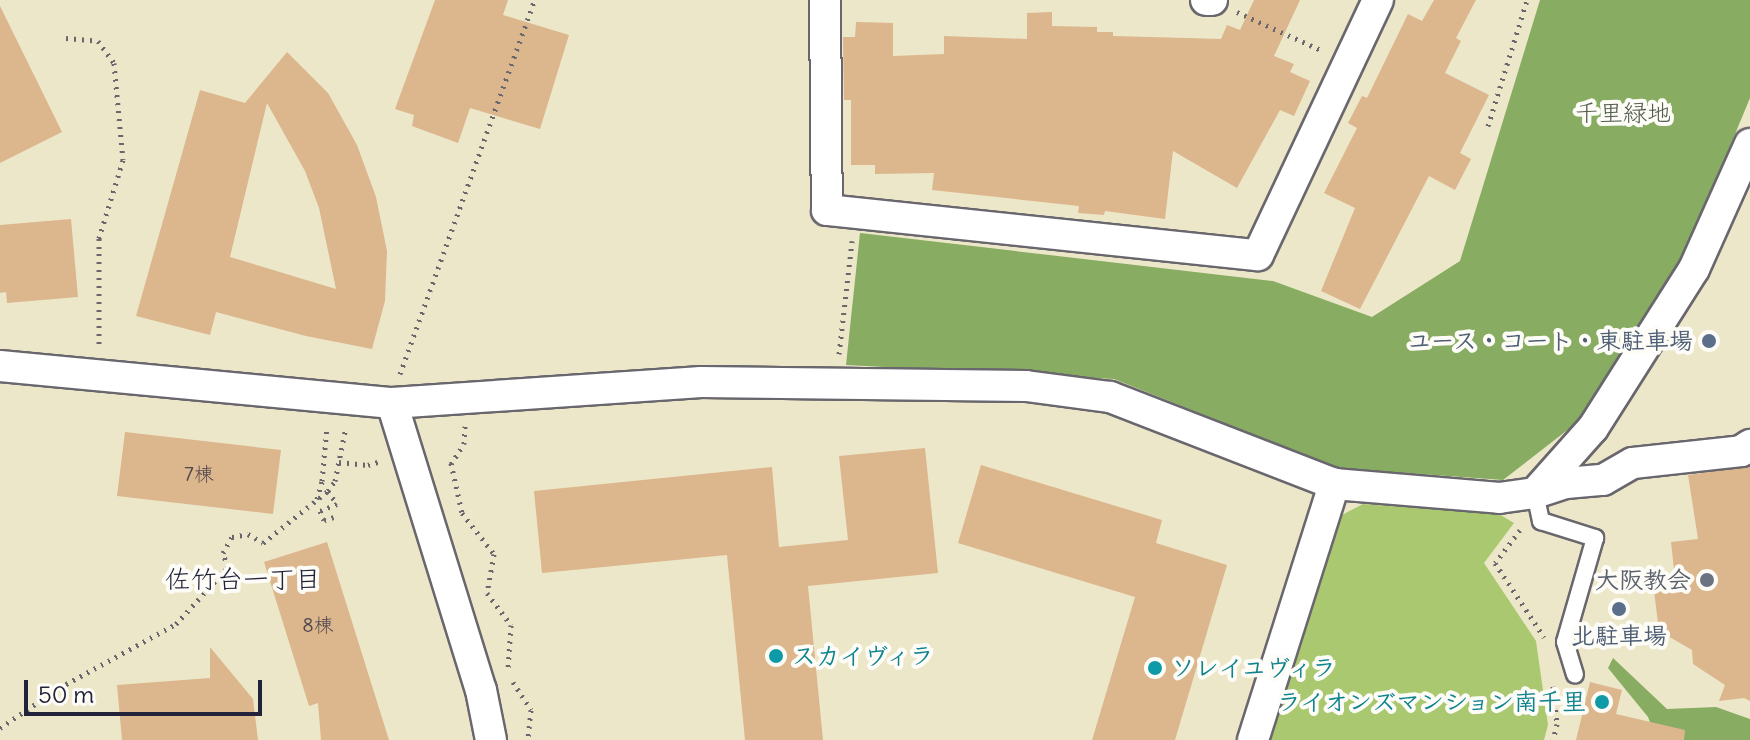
<!DOCTYPE html>
<html>
<head>
<meta charset="utf-8">
<style>
  body { margin:0 }
  #map { position:relative; width:1750px; height:740px; overflow:hidden; background:#ede7ca; font-family:Delius,"Klee One",sans-serif }
  div>[style] { position:absolute }
  [style*='--x'] { left:calc(var(--x)*1px); top:calc(var(--y)*1px); width:calc(var(--w)*1px); rotate:calc(var(--a)*1deg) }
  .green>* { inset:0; background:#aac86f }
  .forest>* { inset:0; background:#87ac62 }
  .building>* { inset:0; background:#dcb68c }
  .path>* { height:5px; margin-top:-2.5px; transform-origin:0; background:repeating-linear-gradient(90deg,#69676d 0 2px,transparent 0 8px) }
  .roads { filter:drop-shadow(2px 0 #69676d) drop-shadow(-2px 0 #69676d) drop-shadow(0 2px #69676d) drop-shadow(0 -2px #69676d) }
  .lane>* { height:16px; margin:-8px; padding:0 8px; transform-origin:8px; border-radius:8px; background:#fff }
  .street>* { height:30px; margin:-15px; padding:0 15px; transform-origin:15px; border-radius:15px; background:#fff }
  .dots>* { width:22px; height:22px; translate:-50% -50%; box-sizing:border-box; border:4px solid #fdfcf7; border-radius:50% }
  span { translate:-50% -50%; white-space:nowrap; text-align:center; line-height:1.15; -webkit-text-stroke:8px #fdfcf7; paint-order:stroke }
  .number-label { font-size:20px; color:#50474f }
  .number-label span { -webkit-text-stroke-width:0 }
  .park-label { font-size:24px; color:#525c4d }
  .service-label { font-size:24px; color:#4e5e75; font-weight:700 }
  .right { translate:-100% -50%; text-align:right }
  .worship-label { font-size:24px; color:#5b616d; font-weight:700 }
  .culture-label { font-size:24px; color:#0d838f; font-weight:700 }
  .left { translate:0 -50%; text-align:left }
  .neighbourhood-label { font-size:26px; color:#22223b }
  .scale { position:absolute; left:24px; top:680px; width:238px; height:36px; box-sizing:border-box; border:4px solid #22223b; border-top:0; padding-left:10px; font-size:24px; line-height:28px; white-space:nowrap; color:#22223b; -webkit-text-stroke:6px #fdfcf7; paint-order:stroke }
</style>
</head>
<body>
<div id="map">
  <div class="green">
    <i style="clip-path:polygon(1363px 504px,1499px 514px,1514px 523px,1484px 563px,1536px 641px,1548px 725px,1544px 740px,1271px 740px,1340px 516px)"></i>
  </div>
  <div class="forest">
    <i style="clip-path:polygon(1540px 0,1750px 0,1750px 98px,1685px 254px,1579px 421px,1503px 480px,1337px 468px,1114px 379px,846px 365px,860px 233px,1273px 281px,1372px 317px,1460px 261px)"></i>
    <i style="clip-path:polygon(1613px 658px,1667px 709px,1716px 707px,1750px 719px,1750px 740px,1657px 740px,1648px 717px,1608px 668px)"></i>
  </div>
  <div class="building">
    <i style="clip-path:polygon(435px 0,508px 0,503px 15px,569px 35px,540px 129px,470px 108px,458px 143px,412px 126px,414px 115px,395px 109px)"></i>
    <i style="clip-path:polygon(1254px 0,1300px 0,1274px 56px,1294px 64px,1290px 72px,1310px 81px,1294px 116px,1280px 110px,1237px 188px,1173px 151px,1165px 219px,1105px 211px,1104px 215px,1078px 213px,1079px 206px,932px 190px,934px 173px,875px 174px,875px 165px,851px 165px,851px 100px,844px 100px,843px 37px,855px 37px,856px 22px,893px 23px,893px 56px,944px 54px,944px 36px,1027px 39px,1027px 13px,1052px 12px,1052px 26px,1097px 27px,1097px 32px,1113px 32px,1113px 36px,1221px 39px,1227px 25px,1240px 30px)"></i>
    <i style="clip-path:polygon(1434px 0,1476px 0,1456px 38px,1461px 41px,1445px 73px,1489px 95px,1460px 153px,1471px 159px,1455px 190px,1429px 176px,1360px 309px,1321px 291px,1355px 208px,1324px 193px,1357px 128px,1348px 123px,1362px 96px,1367px 98px,1408px 14px,1422px 21px)"></i>
    <i style="clip-path:polygon(0 6px,62px 132px,0 163px)"></i>
    <i style="clip-path:polygon(evenodd,287px 52px,328px 93px,357px 145px,376px 197px,387px 251px,385px 301px,372px 349px,306px 336px,216px 312px,210px 335px,136px 316px,200px 90px,245px 103px,287px 52px,267px 103px,305px 171px,319px 208px,336px 289px,230px 257px,267px 103px)"></i>
    <i style="clip-path:polygon(71px 219px,78px 297px,7px 303px,6px 292px,0 293px,0 225px)"></i>
    <i style="clip-path:polygon(125px 432px,281px 450px,273px 514px,117px 496px)"></i>
    <i style="clip-path:polygon(925px 448px,938px 573px,808px 586px,823px 740px,745px 740px,727px 555px,542px 573px,534px 491px,772px 467px,779px 547px,848px 540px,839px 456px)"></i>
    <i style="clip-path:polygon(981px 465px,1162px 520px,1156px 543px,1227px 565px,1175px 740px,1092px 740px,1135px 597px,958px 543px)"></i>
    <i style="clip-path:polygon(1750px 466px,1750px 701px,1744px 698px,1719px 701px,1725px 685px,1693px 664px,1692px 650px,1659px 631px,1654px 591px,1674px 570px,1671px 542px,1698px 539px,1688px 475px)"></i>
    <i style="clip-path:polygon(327px 542px,389px 740px,321px 740px,318px 703px,309px 706px,264px 562px)"></i>
    <i style="clip-path:polygon(210px 647px,253px 699px,258px 740px,122px 740px,117px 685px,210px 678px)"></i>
    <i style="clip-path:polygon(1590px 682px,1622px 690px,1616px 714px,1685px 730px,1684px 740px,1576px 740px)"></i>
  </div>
  <div class="path">
    <i style="--x:1237;--y:12;--w:94;--a:24.4"></i>
    <i style="--x:66;--y:38;--w:32;--a:5"></i>
    <i style="--x:98;--y:41;--w:27;--a:54"></i>
    <i style="--x:114;--y:63;--w:97;--a:84.7"></i>
    <i style="--x:123;--y:160;--w:82;--a:107.1"></i>
    <i style="--x:99;--y:238;--w:107;--a:90"></i>
    <i style="--x:1488;--y:126;--w:132;--a:-72.8"></i>
    <i style="--x:839;--y:354;--w:114;--a:-83.4"></i>
    <i style="--x:400;--y:374;--w:396;--a:-70.2"></i>
    <i style="--x:339;--y:462;--w:29;--a:6"></i>
    <i style="--x:368;--y:465;--w:14;--a:-17"></i>
    <i style="--x:451;--y:463;--w:51;--a:77.6"></i>
    <i style="--x:462;--y:513;--w:52;--a:52"></i>
    <i style="--x:494;--y:554;--w:40;--a:100"></i>
    <i style="--x:487;--y:593;--w:40;--a:53"></i>
    <i style="--x:511;--y:625;--w:44;--a:93.9"></i>
    <i style="--x:451;--y:464;--w:24;--a:-57"></i>
    <i style="--x:464;--y:444;--w:18;--a:-87"></i>
    <i style="--x:328;--y:491;--w:16;--a:55"></i>
    <i style="--x:337;--y:504;--w:18;--a:158"></i>
    <i style="--x:320;--y:511;--w:10;--a:66"></i>
    <i style="--x:324;--y:520;--w:10;--a:-17"></i>
    <i style="--x:317;--y:499;--w:19;--a:-74"></i>
    <i style="--x:322;--y:481;--w:55;--a:-84.8"></i>
    <i style="--x:1520;--y:530;--w:41;--a:127.1"></i>
    <i style="--x:1495;--y:563;--w:89;--a:56.5"></i>
    <i style="--x:513;--y:682;--w:33;--a:57"></i>
    <i style="--x:531;--y:710;--w:30;--a:96"></i>
    <i style="--x:1553;--y:686;--w:38;--a:84"></i>
    <i style="--x:1557;--y:724;--w:16;--a:104"></i>
    <i style="--x:0;--y:728;--w:71;--a:-34.1"></i>
    <i style="--x:59;--y:688;--w:133;--a:-28.7"></i>
    <i style="--x:176;--y:624;--w:77;--a:-47.6"></i>
    <i style="--x:228;--y:567;--w:15;--a:-110"></i>
    <i style="--x:223;--y:553;--w:18;--a:-61"></i>
    <i style="--x:232;--y:537;--w:16;--a:-11"></i>
    <i style="--x:248;--y:534;--w:17;--a:31"></i>
    <i style="--x:263;--y:543;--w:83;--a:-38.7"></i>
    <i style="--x:328;--y:491;--w:12;--a:-55"></i>
    <i style="--x:335;--y:481;--w:55;--a:-78.5"></i>
  </div>
  <div class="roads">
    <div class="lane">
      <i style="--x:1535;--y:493;--w:29;--a:78"></i>
      <i style="--x:1541;--y:521;--w:57;--a:17.5"></i>
      <i style="--x:1595;--y:538;--w:108;--a:106.1"></i>
      <i style="--x:1565;--y:642;--w:34;--a:73"></i>
    </div>
    <div class="street">
      <i style="--x:825;--y:0;--w:210;--a:89.5"></i>
      <i style="--x:827;--y:210;--w:433;--a:6"></i>
      <i style="--x:1258;--y:255;--w:282;--a:-64.8"></i>
      <i style="--x:1206;--y:0;--w:6;--a:0"></i>
      <i style="--x:0;--y:366;--w:394;--a:5.4"></i>
      <i style="--x:392;--y:403;--w:310;--a:-3.9"></i>
      <i style="--x:701;--y:382;--w:325;--a:0.7"></i>
      <i style="--x:1026;--y:386;--w:85;--a:7.5"></i>
      <i style="--x:1110;--y:397;--w:240;--a:21.2"></i>
      <i style="--x:1334;--y:484;--w:166;--a:4.8"></i>
      <i style="--x:1499;--y:498;--w:36;--a:-8"></i>
      <i style="--x:1535;--y:493;--w:87;--a:-48.3"></i>
      <i style="--x:1593;--y:428;--w:188;--a:-57.6"></i>
      <i style="--x:1694;--y:269;--w:137;--a:-65.9"></i>
      <i style="--x:392;--y:403;--w:300;--a:72.8"></i>
      <i style="--x:481;--y:690;--w:51;--a:78.7"></i>
      <i style="--x:1535;--y:493;--w:33;--a:-18"></i>
      <i style="--x:1566;--y:483;--w:37;--a:-5"></i>
      <i style="--x:1603;--y:480;--w:34;--a:-30"></i>
      <i style="--x:1633;--y:463;--w:109;--a:-6.3"></i>
      <i style="--x:1741;--y:451;--w:11;--a:-34"></i>
      <i style="--x:1253;--y:740;--w:269;--a:-72.4"></i>
    </div>
  </div>
  <div class="dots">
    <i style="left:1709px;top:341px;background:#5c6f8a"></i>
    <i style="left:1707px;top:580px;background:#6b7280"></i>
    <i style="left:1619px;top:609px;background:#5c6f8a"></i>
    <i style="left:776px;top:656px;background:#0f9aa8"></i>
    <i style="left:1155px;top:668px;background:#0f9aa8"></i>
    <i style="left:1602px;top:702px;background:#0f9aa8"></i>
  </div>
  <div class="number-label">
    <span style="left:199px;top:473px">7棟</span>
    <span style="left:318px;top:624px">8棟</span>
  </div>
  <div class="park-label">
    <span style="left:1623px;top:113px">千里緑地</span>
  </div>
  <div class="service-label">
    <span class="right" style="left:1693px;top:341px">ユース・コート・東駐車場</span>
    <span style="left:1619px;top:636px">北駐車場</span>
  </div>
  <div class="worship-label">
    <span class="right" style="left:1691px;top:580px">大阪教会</span>
  </div>
  <div class="culture-label">
    <span class="left" style="left:792px;top:656px">スカイヴィラ</span>
    <span class="left" style="left:1171px;top:668px">ソレイユヴィラ</span>
    <span class="right" style="left:1586px;top:702px">ライオンズマンション南千里</span>
  </div>
  <div class="neighbourhood-label">
    <span style="left:243px;top:579px">佐竹台一丁目</span>
  </div>
  <div class="scale">50 m</div>
</div>
</body>
</html>
